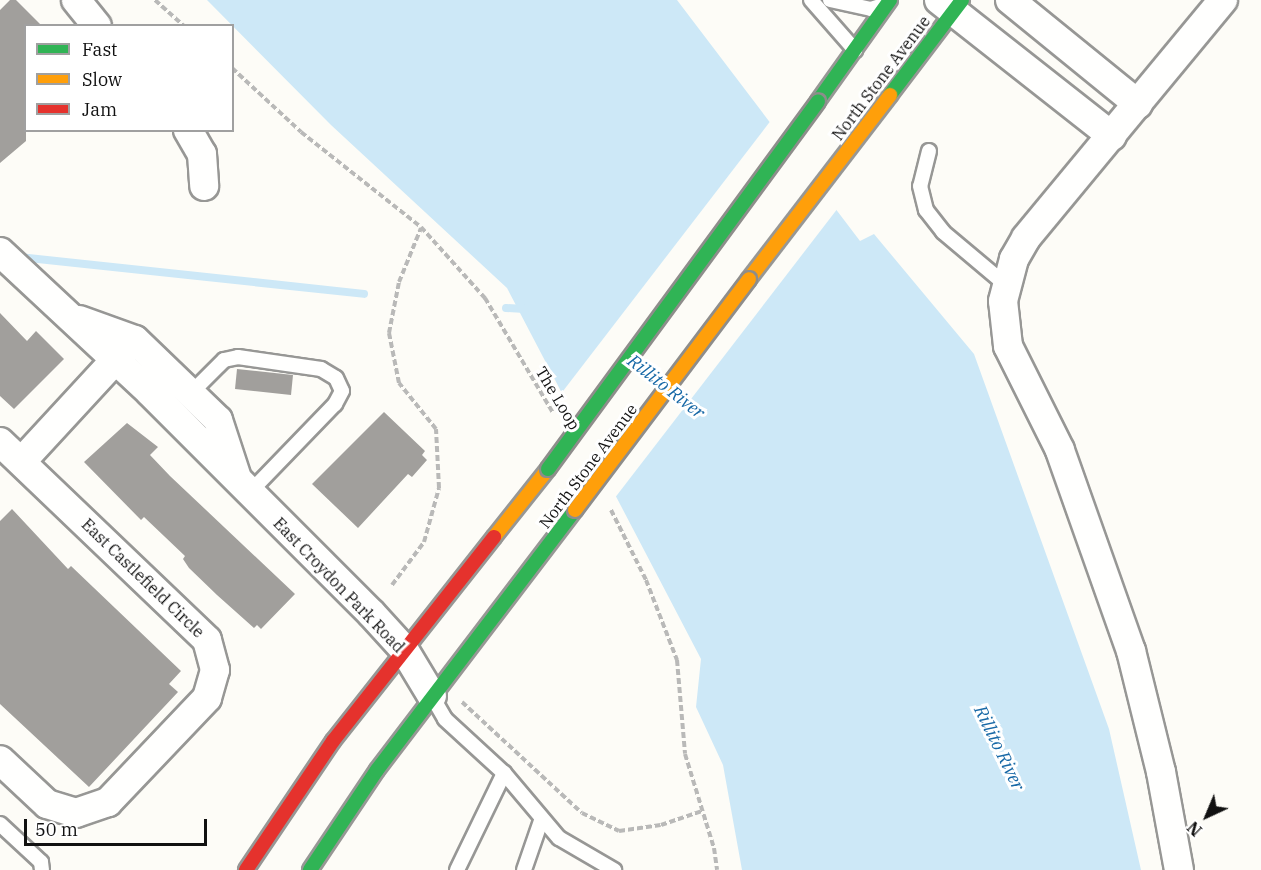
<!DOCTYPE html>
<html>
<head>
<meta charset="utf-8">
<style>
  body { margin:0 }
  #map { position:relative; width:1261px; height:870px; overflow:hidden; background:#fdfcf7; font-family:"IBM Plex Serif",serif }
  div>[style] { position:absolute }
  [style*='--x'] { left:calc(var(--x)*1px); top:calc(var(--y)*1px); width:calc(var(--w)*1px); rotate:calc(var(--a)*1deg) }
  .water>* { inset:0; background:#cde8f7 }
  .pier>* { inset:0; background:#fdfcf7 }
  .stream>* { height:8px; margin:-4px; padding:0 4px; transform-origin:4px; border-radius:4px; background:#cde8f7 }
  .building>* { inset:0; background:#a19f9c }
  .path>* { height:4px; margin-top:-2px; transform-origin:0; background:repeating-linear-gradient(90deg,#b9b9b8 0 6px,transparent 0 9px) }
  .roads { filter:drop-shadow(2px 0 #979795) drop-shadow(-2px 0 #979795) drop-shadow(0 2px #979795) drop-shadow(0 -2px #979795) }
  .lane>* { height:14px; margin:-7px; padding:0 7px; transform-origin:7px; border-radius:7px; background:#fffffe }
  .street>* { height:28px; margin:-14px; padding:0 14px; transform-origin:14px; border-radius:14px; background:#fffffe }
  .fast>* { height:14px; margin:-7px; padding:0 7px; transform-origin:7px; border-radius:7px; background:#30b455 }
  .slow>* { height:14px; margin:-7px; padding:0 7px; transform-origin:7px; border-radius:7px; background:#ff9f0a }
  .jam>* { height:14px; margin:-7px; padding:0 7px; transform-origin:7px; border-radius:7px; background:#e5322d }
  .bridges { filter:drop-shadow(2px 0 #8e8d8b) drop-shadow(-2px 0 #8e8d8b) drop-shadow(0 2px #8e8d8b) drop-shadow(0 -2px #8e8d8b) }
  .fast-bridge>* { height:14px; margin:-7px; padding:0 7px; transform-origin:7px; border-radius:7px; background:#30b455 }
  .slow-bridge>* { height:14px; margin:-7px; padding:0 7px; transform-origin:7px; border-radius:7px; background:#ff9f0a }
  span { translate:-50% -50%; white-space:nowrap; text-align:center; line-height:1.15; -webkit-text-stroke:6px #fff; paint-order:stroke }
  .street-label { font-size:16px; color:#111 }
  .water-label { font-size:18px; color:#1768a6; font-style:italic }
  .legend { position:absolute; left:24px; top:24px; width:210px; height:108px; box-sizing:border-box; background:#fff; border:2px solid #a0a0a0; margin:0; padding:8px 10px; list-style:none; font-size:18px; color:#111 }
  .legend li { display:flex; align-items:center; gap:12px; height:30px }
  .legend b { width:30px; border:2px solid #a0a0a0 }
  .north { position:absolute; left:1177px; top:786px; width:60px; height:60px; -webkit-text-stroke:4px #fff; paint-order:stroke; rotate:224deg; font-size:16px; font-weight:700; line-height:24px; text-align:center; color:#111 }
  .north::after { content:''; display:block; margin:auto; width:21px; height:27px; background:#111; clip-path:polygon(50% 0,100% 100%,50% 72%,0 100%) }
  .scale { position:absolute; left:24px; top:819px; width:183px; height:27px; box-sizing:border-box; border:3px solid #111; border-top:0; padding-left:8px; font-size:18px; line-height:21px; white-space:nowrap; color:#111; -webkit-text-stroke:4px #fff; paint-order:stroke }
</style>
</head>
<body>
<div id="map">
  <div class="water">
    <i style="clip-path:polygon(207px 0,677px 0,860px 241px,874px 234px,974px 354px,1109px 729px,1141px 870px,742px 870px,723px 765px,696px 707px,701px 659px,507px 288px,331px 125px)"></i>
  </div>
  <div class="pier">
    <i style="clip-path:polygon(772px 119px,838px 208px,614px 499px,560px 395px)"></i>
  </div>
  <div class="stream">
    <i style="--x:19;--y:257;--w:347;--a:6.1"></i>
    <i style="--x:506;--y:308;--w:19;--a:3"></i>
  </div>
  <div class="building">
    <i style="clip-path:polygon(10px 0,16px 0,42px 26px,26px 26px,26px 141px,0 163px,0 10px)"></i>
    <i style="clip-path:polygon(0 313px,27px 341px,36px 331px,64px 359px,14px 409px,0 396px)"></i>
    <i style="clip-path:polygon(237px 369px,293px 375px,291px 395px,235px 389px)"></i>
    <i style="clip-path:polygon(384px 412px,425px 451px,422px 455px,427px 460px,412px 477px,408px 474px,358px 528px,312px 484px)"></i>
    <i style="clip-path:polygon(127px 423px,158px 447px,150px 455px,170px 476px,295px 594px,261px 629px,257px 625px,254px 628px,217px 595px,189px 568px,183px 559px,185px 556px,144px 517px,141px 520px,84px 462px)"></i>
    <i style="clip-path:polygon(12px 509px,68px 569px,71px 566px,181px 671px,169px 684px,178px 692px,89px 787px,0 704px,0 521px)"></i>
  </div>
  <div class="path">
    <i style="--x:155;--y:0;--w:39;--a:42"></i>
    <i style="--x:232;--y:68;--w:94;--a:42.8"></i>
    <i style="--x:301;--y:132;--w:153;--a:38.4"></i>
    <i style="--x:421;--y:227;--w:96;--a:48"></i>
    <i style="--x:485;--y:298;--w:134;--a:59.4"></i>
    <i style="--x:611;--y:510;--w:78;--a:63.4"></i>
    <i style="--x:646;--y:580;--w:86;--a:68.8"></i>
    <i style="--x:677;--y:660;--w:94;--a:85.1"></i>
    <i style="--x:685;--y:754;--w:98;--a:72.9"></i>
    <i style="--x:714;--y:848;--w:22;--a:82"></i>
    <i style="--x:392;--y:585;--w:54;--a:-53.3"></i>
    <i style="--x:424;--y:542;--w:56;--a:-74.5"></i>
    <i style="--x:439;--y:488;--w:59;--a:-92.9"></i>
    <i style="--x:436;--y:429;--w:59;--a:-128.8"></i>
    <i style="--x:399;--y:383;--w:51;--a:-101.3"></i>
    <i style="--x:389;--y:333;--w:52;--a:-78.9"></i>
    <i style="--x:399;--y:282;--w:58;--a:-67.8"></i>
    <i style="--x:462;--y:702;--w:163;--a:42.8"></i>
    <i style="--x:582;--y:813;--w:41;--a:25.9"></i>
    <i style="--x:619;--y:831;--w:42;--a:-8.1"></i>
    <i style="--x:661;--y:825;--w:43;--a:-18.9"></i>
  </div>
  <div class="roads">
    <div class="lane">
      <i style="--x:811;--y:0;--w:67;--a:48.7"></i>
      <i style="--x:830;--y:0;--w:42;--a:12.4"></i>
      <i style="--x:871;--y:9;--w:9;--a:-18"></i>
      <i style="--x:929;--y:151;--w:36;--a:104"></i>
      <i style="--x:920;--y:186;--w:25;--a:76"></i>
      <i style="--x:926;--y:210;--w:28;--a:52"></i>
      <i style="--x:943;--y:232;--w:81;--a:40"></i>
      <i style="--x:188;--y:396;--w:51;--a:-45"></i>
      <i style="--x:224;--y:360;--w:14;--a:-12"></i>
      <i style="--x:238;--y:357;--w:84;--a:8.2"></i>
      <i style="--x:321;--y:369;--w:17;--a:31"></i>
      <i style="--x:336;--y:378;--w:14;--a:65"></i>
      <i style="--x:342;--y:391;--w:15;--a:118"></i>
      <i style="--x:335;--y:404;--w:122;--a:134"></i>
      <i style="--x:433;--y:698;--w:24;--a:60"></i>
      <i style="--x:445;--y:719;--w:80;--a:42.5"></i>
      <i style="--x:504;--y:773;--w:85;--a:49.8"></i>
      <i style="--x:559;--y:838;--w:64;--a:30.2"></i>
      <i style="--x:0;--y:824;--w:56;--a:42.8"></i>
      <i style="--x:41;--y:862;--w:8;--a:83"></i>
      <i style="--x:457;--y:870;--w:108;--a:-64.1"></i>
      <i style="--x:524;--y:870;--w:52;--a:-70.9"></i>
    </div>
    <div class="street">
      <i style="--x:76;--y:0;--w:33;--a:51"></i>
      <i style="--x:939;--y:0;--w:220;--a:38.2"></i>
      <i style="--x:1010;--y:0;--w:165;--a:39.1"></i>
      <i style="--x:188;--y:130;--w:28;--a:60"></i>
      <i style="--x:202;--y:154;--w:32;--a:86"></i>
      <i style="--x:0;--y:252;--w:205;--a:43"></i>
      <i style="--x:150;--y:392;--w:313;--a:45"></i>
      <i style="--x:371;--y:613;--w:47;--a:47.6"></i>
      <i style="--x:403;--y:648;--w:56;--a:58.9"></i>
      <i style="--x:79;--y:320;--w:59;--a:19.7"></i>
      <i style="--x:135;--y:340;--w:115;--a:43.9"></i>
      <i style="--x:218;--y:420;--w:58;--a:71.9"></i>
      <i style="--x:0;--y:442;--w:286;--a:43.7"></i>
      <i style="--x:207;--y:640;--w:31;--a:75"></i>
      <i style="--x:215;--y:670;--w:29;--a:106"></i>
      <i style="--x:207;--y:698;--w:144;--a:133.6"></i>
      <i style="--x:108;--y:802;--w:34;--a:161"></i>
      <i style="--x:76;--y:813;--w:30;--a:-163"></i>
      <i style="--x:47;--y:804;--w:64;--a:-136.9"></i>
      <i style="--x:22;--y:461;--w:156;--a:-47.3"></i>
      <i style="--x:1179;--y:870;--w:100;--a:-100.4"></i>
      <i style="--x:1161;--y:772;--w:125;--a:-103.9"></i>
      <i style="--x:1131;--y:651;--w:213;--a:-109.5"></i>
      <i style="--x:1060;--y:450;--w:116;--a:-116.6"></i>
      <i style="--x:1008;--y:346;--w:45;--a:-96.3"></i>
      <i style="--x:1003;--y:301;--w:43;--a:-75.3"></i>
      <i style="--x:1014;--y:259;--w:24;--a:-60"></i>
      <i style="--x:1026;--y:238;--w:309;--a:-50.4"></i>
    </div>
    <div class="fast">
      <i style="--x:890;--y:95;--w:119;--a:-52.8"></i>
      <i style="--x:818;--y:101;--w:124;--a:-54.5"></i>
      <i style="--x:310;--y:870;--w:120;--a:-56.2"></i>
      <i style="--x:377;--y:770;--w:327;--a:-52.7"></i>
    </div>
    <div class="slow">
      <i style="--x:749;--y:279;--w:232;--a:-52.5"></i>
      <i style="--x:494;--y:537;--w:87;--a:-51.5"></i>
    </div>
    <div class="jam">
      <i style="--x:246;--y:870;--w:156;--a:-56"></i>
      <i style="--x:333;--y:741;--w:260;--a:-51.7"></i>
    </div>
  </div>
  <div class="bridges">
    <div class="fast-bridge">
      <i style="--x:548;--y:469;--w:456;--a:-53.7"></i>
    </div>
    <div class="slow-bridge">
      <i style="--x:575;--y:510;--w:289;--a:-53"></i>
    </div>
  </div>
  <div class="street-label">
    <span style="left:881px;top:78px;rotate:-53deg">North Stone Avenue</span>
    <span style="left:558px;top:398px;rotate:59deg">The Loop</span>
    <span style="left:588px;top:466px;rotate:-53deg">North Stone Avenue</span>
    <span style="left:143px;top:578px;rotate:44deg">East Castlefield Circle</span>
    <span style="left:339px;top:585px;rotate:46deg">East Croydon Park Road</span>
  </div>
  <div class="water-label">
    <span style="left:666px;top:387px;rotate:38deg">Rillito River</span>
    <span style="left:999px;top:748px;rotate:64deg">Rillito River</span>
  </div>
  <ul class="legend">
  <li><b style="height:8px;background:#30b455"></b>Fast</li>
  <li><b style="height:8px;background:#ff9f0a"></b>Slow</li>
  <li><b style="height:8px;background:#e5322d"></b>Jam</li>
  </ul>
  <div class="north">N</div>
  <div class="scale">50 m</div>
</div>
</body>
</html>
